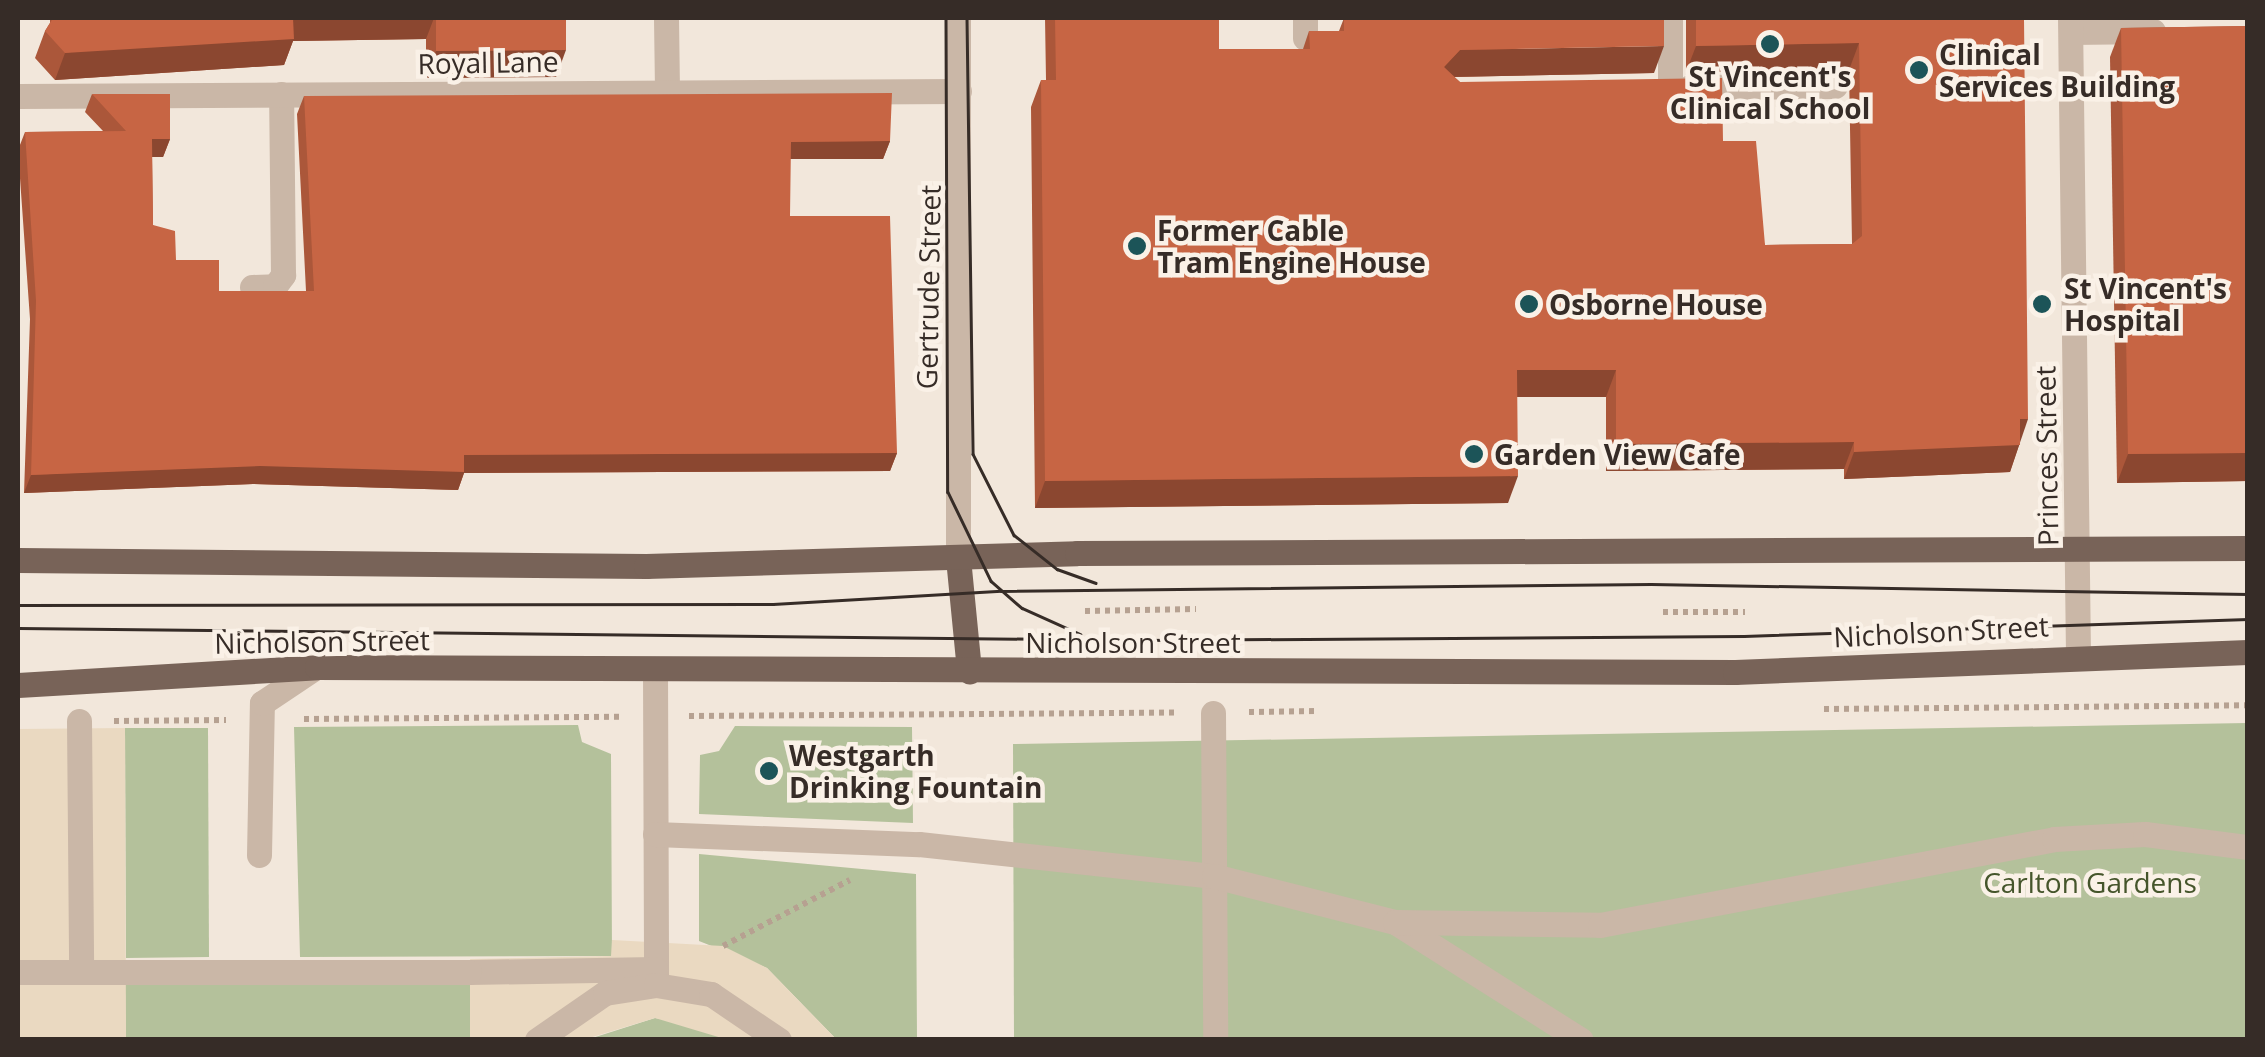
<!DOCTYPE html>
<html>
<head>
<meta charset="utf-8">
<style>
  body { margin:0 }
  #map { position:relative; width:2265px; height:1057px; overflow:hidden; background:#f2e7db; font-family:"Open Sans",sans-serif }
  div>[style] { position:absolute }
  [style*='--x'] { left:calc(var(--x)*1px); top:calc(var(--y)*1px); width:calc(var(--w)*1px); rotate:calc(var(--a)*1deg) }
  .green>* { inset:0; background:#b4c19b }
  .plaza>* { inset:0; background:#ead9c1 }
  .path>* { height:6px; margin-top:-3px; transform-origin:0; background:repeating-linear-gradient(90deg,#b6a191 0 5px,transparent 0 10px) }
  .service>* { height:25px; margin:-12.5px; padding:0 12.5px; transform-origin:12.5px; border-radius:12.5px; background:#cab7a7 }
  .pedestrian>* { height:25px; margin:-12.5px; padding:0 12.5px; transform-origin:12.5px; border-radius:12.5px; background:#cab7a7 }
  .minor>* { height:25px; margin:-12.5px; padding:0 12.5px; transform-origin:12.5px; border-radius:12.5px; background:#cab7a7 }
  .tertiary>* { height:25px; margin:-12.5px; padding:0 12.5px; transform-origin:12.5px; border-radius:12.5px; background:#cab7a7 }
  .primary>* { height:25px; margin:-12.5px; padding:0 12.5px; transform-origin:12.5px; border-radius:12.5px; background:#786358 }
  .tram>* { height:2.5px; margin:-1.25px; padding:0 1.25px; transform-origin:1.25px; border-radius:1.25px; background:#362c27 }
  .wall>* { inset:0; background:#ab573a }
  .shaded-wall>* { inset:0; background:#8b4730 }
  .building>* { inset:0; background:#c76544 }
  .dots>* { width:28px; height:28px; translate:-50% -50%; box-sizing:border-box; border:5px solid #faf1e7; border-radius:50% }
  span { translate:-50% -50%; white-space:nowrap; text-align:center; line-height:1.15; -webkit-text-stroke:9px #faf1e7; paint-order:stroke }
  .poi-label { font-size:28px; color:#362c27; font-weight:700 }
  .left { translate:0 -50%; text-align:left }
  .street-label { font-size:28px; color:#362c27 }
  .park-label { font-size:28px; color:#45552b }
  .frame { position:absolute; inset:0; border:20px solid #362c27; pointer-events:none }
</style>
</head>
<body>
<div id="map">
  <div class="green">
    <i style="clip-path:polygon(2247px 723px,2247px 1039px,1014px 1039px,1013px 744px)"></i>
    <i style="clip-path:polygon(578px 725px,582px 742px,611px 754px,612px 956px,300px 957px,294px 727px)"></i>
    <i style="clip-path:polygon(735px 726px,912px 727px,913px 823px,699px 814px,700px 755px,719px 751px)"></i>
    <i style="clip-path:polygon(125px 728px,208px 728px,209px 957px,126px 958px)"></i>
    <i style="clip-path:polygon(699px 854px,916px 874px,917px 1039px,836px 1039px,767px 968px,699px 941px)"></i>
    <i style="clip-path:polygon(470px 982px,470px 1039px,126px 1039px,125px 985px)"></i>
    <i style="clip-path:polygon(655px 1018px,698px 1025px,725px 1039px,586px 1040px)"></i>
  </div>
  <div class="plaza">
    <i style="clip-path:polygon(125px 728px,126px 1039px,18px 1039px,18px 729px)"></i>
    <i style="clip-path:polygon(612px 940px,723px 946px,767px 968px,836px 1039px,725px 1039px,655px 1018px,586px 1039px,470px 1039px,470px 959px,611px 956px)"></i>
  </div>
  <div class="path">
    <i style="--x:1085;--y:611;--w:111;--a:-1"></i>
    <i style="--x:1663;--y:612;--w:82;--a:0"></i>
    <i style="--x:1824;--y:709;--w:424;--a:-0.5"></i>
    <i style="--x:1249;--y:712;--w:67;--a:-0.9"></i>
    <i style="--x:689;--y:716;--w:487;--a:-0.4"></i>
    <i style="--x:304;--y:719;--w:317;--a:-0.4"></i>
    <i style="--x:114;--y:721;--w:112;--a:-0.5"></i>
    <i style="--x:723;--y:946;--w:143;--a:-27.5"></i>
  </div>
  <div class="service">
    <i style="--x:666;--y:18;--w:72;--a:89.2"></i>
    <i style="--x:1670;--y:18;--w:70;--a:90"></i>
    <i style="--x:2071;--y:32;--w:82;--a:-0.7"></i>
    <i style="--x:1690;--y:87;--w:145;--a:-0.4"></i>
    <i style="--x:252;--y:287;--w:23;--a:-2"></i>
    <i style="--x:275;--y:286;--w:14;--a:-54"></i>
    <i style="--x:283;--y:275;--w:181;--a:-90.6"></i>
    <i style="--x:655;--y:670;--w:315;--a:89.8"></i>
    <i style="--x:259;--y:855;--w:152;--a:-88.9"></i>
    <i style="--x:262;--y:703;--w:61;--a:-33.7"></i>
    <i style="--x:469;--y:972;--w:186;--a:-0.9"></i>
    <i style="--x:537;--y:1040;--w:83;--a:-34.7"></i>
    <i style="--x:605;--y:993;--w:52;--a:-8.9"></i>
    <i style="--x:656;--y:985;--w:56;--a:9.3"></i>
    <i style="--x:711;--y:994;--w:82;--a:34.1"></i>
  </div>
  <div class="pedestrian">
    <i style="--x:1213;--y:713;--w:327;--a:89.6"></i>
    <i style="--x:79;--y:721;--w:251;--a:89.5"></i>
    <i style="--x:655;--y:834;--w:264;--a:2.2"></i>
    <i style="--x:919;--y:844;--w:297;--a:6.2"></i>
    <i style="--x:1214;--y:876;--w:187;--a:14.3"></i>
    <i style="--x:1395;--y:922;--w:220;--a:32.4"></i>
    <i style="--x:1395;--y:922;--w:205;--a:0.8"></i>
    <i style="--x:1600;--y:925;--w:462;--a:-10.7"></i>
    <i style="--x:2054;--y:839;--w:91;--a:-3.1"></i>
    <i style="--x:2145;--y:834;--w:104;--a:7.2"></i>
    <i style="--x:18;--y:972;--w:451;--a:0"></i>
  </div>
  <div class="minor">
    <i style="--x:1305;--y:18;--w:20;--a:90"></i>
    <i style="--x:2070;--y:18;--w:635;--a:89.28"></i>
    <i style="--x:18;--y:96;--w:941;--a:-0.3"></i>
  </div>
  <div class="tertiary">
    <i style="--x:958;--y:558;--w:540;--a:-90"></i>
  </div>
  <div class="primary">
    <i style="--x:958;--y:558;--w:114;--a:84.4"></i>
    <i style="--x:18;--y:560;--w:628;--a:0.55"></i>
    <i style="--x:646;--y:566;--w:431;--a:-1.7"></i>
    <i style="--x:1077;--y:553;--w:1171;--a:-0.24"></i>
    <i style="--x:18;--y:685;--w:300;--a:-3.4"></i>
    <i style="--x:317;--y:667;--w:1418;--a:0.2"></i>
    <i style="--x:1735;--y:672;--w:513;--a:-2.23"></i>
  </div>
  <div class="tram">
    <i style="--x:946;--y:18;--w:474;--a:89.8"></i>
    <i style="--x:948;--y:492;--w:99;--a:64.2"></i>
    <i style="--x:991;--y:581;--w:41;--a:41.1"></i>
    <i style="--x:1022;--y:608;--w:64;--a:24.1"></i>
    <i style="--x:967;--y:18;--w:436;--a:89.2"></i>
    <i style="--x:973;--y:454;--w:91;--a:63.2"></i>
    <i style="--x:1014;--y:535;--w:55;--a:38.3"></i>
    <i style="--x:1057;--y:569;--w:41;--a:19.7"></i>
    <i style="--x:18;--y:605;--w:755;--a:-0.08"></i>
    <i style="--x:773;--y:604;--w:228;--a:-3.3"></i>
    <i style="--x:1001;--y:591;--w:650;--a:-0.62"></i>
    <i style="--x:1651;--y:584;--w:597;--a:0.96"></i>
    <i style="--x:18;--y:628;--w:1121;--a:0.61"></i>
    <i style="--x:1139;--y:640;--w:605;--a:-0.38"></i>
    <i style="--x:1744;--y:636;--w:504;--a:-1.93"></i>
  </div>
  <div class="wall">
    <i style="clip-path:polygon(50px 18px,566px 18px,556px 77px,426px 78px,426px 39px,293px 41px,284px 65px,55px 80px,35px 58px,45px 31px,50px 23px)"></i>
    <i style="clip-path:polygon(1045px 18px,1219px 18px,1219px 49px,1303px 49px,1309px 31px,1339px 31px,1344px 18px,1654px 73px,1454px 77px,1460px 82px,1723px 141px,1765px 245px,1852px 244px,1849px 70px,1686px 72px,1686px 18px,2024px 18px,2020px 442px,2010px 472px,1844px 479px,1844px 469px,1606px 471px,1606px 397px,1517px 397px,1508px 503px,1035px 508px,1031px 107px,1041px 80px,1046px 80px)"></i>
    <i style="clip-path:polygon(2248px 26px,2248px 481px,2117px 483px,2110px 57px,2121px 28px)"></i>
    <i style="clip-path:polygon(92px 94px,170px 139px,163px 157px,152px 157px,153px 225px,176px 260px,219px 291px,306px 291px,297px 114px,304px 96px,890px 141px,883px 159px,790px 159px,790px 216px,897px 453px,890px 471px,464px 473px,458px 490px,253px 484px,24px 493px,30px 319px,18px 150px,25px 132px,103px 131px,85px 112px)"></i>
  </div>
  <div class="shaded-wall">
    <i style="clip-path:polygon(292px 18px,434px 18px,426px 39px,293px 41px,284px 65px,55px 80px,65px 53px)"></i>
    <i style="clip-path:polygon(1859px 43px,1849px 70px,1686px 72px,1696px 46px)"></i>
    <i style="clip-path:polygon(1664px 46px,1654px 73px,1450px 77px,1444px 67px,1460px 50px)"></i>
    <i style="clip-path:polygon(566px 50px,556px 77px,426px 78px,436px 51px)"></i>
    <i style="clip-path:polygon(152px 139px,170px 139px,163px 157px,146px 157px)"></i>
    <i style="clip-path:polygon(890px 141px,883px 159px,784px 159px,791px 142px)"></i>
    <i style="clip-path:polygon(1517px 370px,1616px 370px,1606px 397px,1507px 397px)"></i>
    <i style="clip-path:polygon(2020px 419px,2028px 419px,2010px 472px,1844px 479px,1854px 452px)"></i>
    <i style="clip-path:polygon(1854px 442px,1844px 469px,1606px 471px,1616px 444px)"></i>
    <i style="clip-path:polygon(897px 453px,890px 471px,464px 473px,458px 490px,253px 484px,24px 493px,31px 475px,464px 455px)"></i>
    <i style="clip-path:polygon(2248px 453px,2248px 481px,2117px 483px,2128px 454px)"></i>
    <i style="clip-path:polygon(1518px 476px,1508px 503px,1035px 508px,1045px 481px)"></i>
  </div>
  <div class="building">
    <i style="clip-path:polygon(53px 18px,293px 18px,294px 39px,65px 53px,45px 31px)"></i>
    <i style="clip-path:polygon(436px 18px,566px 18px,566px 50px,436px 51px)"></i>
    <i style="clip-path:polygon(1055px 18px,1219px 18px,1219px 49px,1310px 49px,1309px 31px,1344px 31px,1344px 18px,1664px 18px,1664px 46px,1460px 50px,1444px 67px,1460px 82px,1722px 78px,1723px 141px,1756px 141px,1765px 245px,1852px 244px,1862px 236px,1859px 43px,1696px 46px,1696px 18px,2024px 18px,2028px 419px,2020px 419px,2020px 445px,1854px 452px,1854px 442px,1616px 444px,1616px 370px,1517px 370px,1518px 476px,1045px 481px,1041px 80px,1056px 80px)"></i>
    <i style="clip-path:polygon(2248px 26px,2248px 453px,2128px 454px,2121px 28px)"></i>
    <i style="clip-path:polygon(892px 93px,890px 141px,791px 142px,790px 216px,890px 216px,897px 453px,464px 455px,464px 472px,260px 466px,31px 475px,36px 301px,25px 132px,126px 131px,92px 94px,170px 94px,170px 139px,152px 139px,153px 225px,175px 231px,176px 260px,219px 260px,219px 291px,314px 291px,304px 96px)"></i>
  </div>
  <div class="dots">
    <i style="left:1770px;top:44px;background:#1c5458"></i>
    <i style="left:1919px;top:70px;background:#1c5458"></i>
    <i style="left:1137px;top:246px;background:#1c5458"></i>
    <i style="left:1529px;top:304px;background:#1c5458"></i>
    <i style="left:2042px;top:304px;background:#1c5458"></i>
    <i style="left:1474px;top:454px;background:#1c5458"></i>
    <i style="left:769px;top:771px;background:#1c5458"></i>
  </div>
  <div class="poi-label">
    <span class="left" style="left:1939px;top:70px">Clinical<br>Services Building</span>
    <span style="left:1770px;top:92px">St Vincent's<br>Clinical School</span>
    <span class="left" style="left:1157px;top:246px">Former Cable<br>Tram Engine House</span>
    <span class="left" style="left:2064px;top:304px">St Vincent's<br>Hospital</span>
    <span class="left" style="left:1549px;top:304px">Osborne House</span>
    <span class="left" style="left:1494px;top:454px">Garden View Cafe</span>
    <span class="left" style="left:789px;top:771px">Westgarth<br>Drinking Fountain</span>
  </div>
  <div class="street-label">
    <span style="left:488px;top:62px;rotate:-1deg">Royal Lane</span>
    <span style="left:928px;top:287px;rotate:-89deg">Gertrude Street</span>
    <span style="left:2046px;top:456px;rotate:-91deg">Princes Street</span>
    <span style="left:1941px;top:631px;rotate:-3deg">Nicholson Street</span>
    <span style="left:322px;top:641px;rotate:-1deg">Nicholson Street</span>
    <span style="left:1133px;top:642px">Nicholson Street</span>
  </div>
  <div class="park-label">
    <span style="left:2090px;top:882px">Carlton Gardens</span>
  </div>
  <div class="frame"></div>
</div>
</body>
</html>
